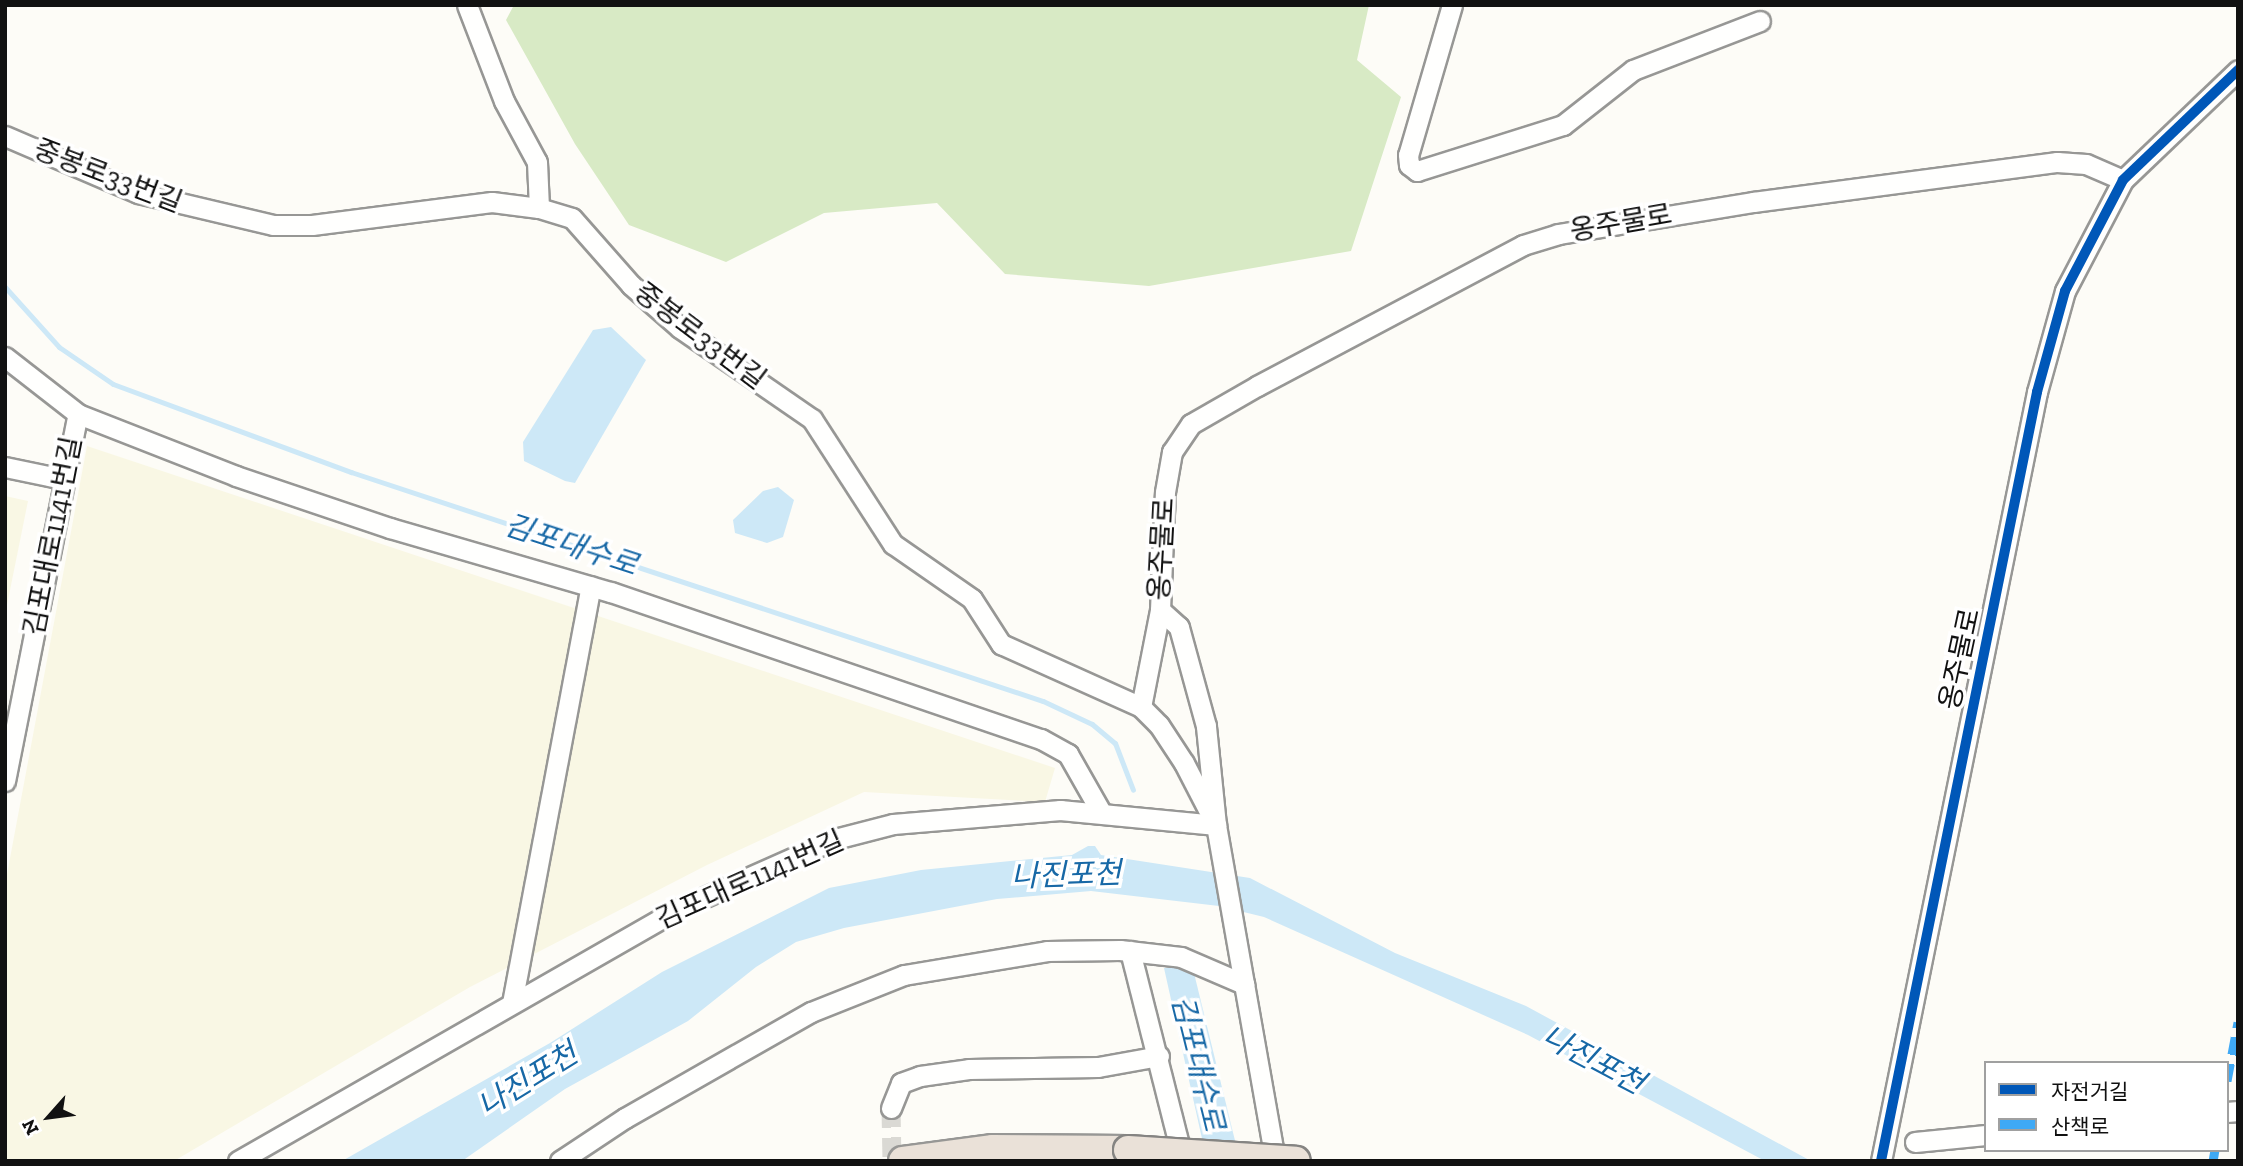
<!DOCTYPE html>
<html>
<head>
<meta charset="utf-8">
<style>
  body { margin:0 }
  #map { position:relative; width:2243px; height:1166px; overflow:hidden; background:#fdfcf7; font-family:"Zilla Slab","Noto Sans KR",serif }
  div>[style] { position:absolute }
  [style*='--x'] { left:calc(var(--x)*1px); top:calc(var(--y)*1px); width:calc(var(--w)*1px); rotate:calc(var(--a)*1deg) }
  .farmland>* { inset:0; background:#f9f7e4 }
  .forest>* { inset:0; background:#d8eac5 }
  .water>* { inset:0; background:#cde8f7 }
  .stream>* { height:5px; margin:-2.5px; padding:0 2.5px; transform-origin:2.5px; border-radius:2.5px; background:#cde8f7 }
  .minor-tunnel>* { height:19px; margin-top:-9.5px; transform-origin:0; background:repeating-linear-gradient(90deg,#dad9d4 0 19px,transparent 0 29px) }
  .roads { filter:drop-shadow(2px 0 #979795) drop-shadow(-2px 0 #979795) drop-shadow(0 2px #979795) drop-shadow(0 -2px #979795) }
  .minor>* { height:19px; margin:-9.5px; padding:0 9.5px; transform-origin:9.5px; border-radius:9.5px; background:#fffffe }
  .highway>* { height:28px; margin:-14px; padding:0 14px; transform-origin:14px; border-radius:14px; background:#eae1d8 }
  .bridges { filter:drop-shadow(2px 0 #858482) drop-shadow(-2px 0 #858482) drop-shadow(0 2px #858482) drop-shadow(0 -2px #858482) }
  .highway-bridge>* { height:28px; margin:-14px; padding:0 14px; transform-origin:14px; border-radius:14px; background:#eae1d8 }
  .quiet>* { height:9px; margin-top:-4.5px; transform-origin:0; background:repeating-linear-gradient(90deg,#3fa9f5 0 18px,transparent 0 27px) }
  .cycleway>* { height:10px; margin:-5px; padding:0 5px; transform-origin:5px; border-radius:5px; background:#0057b8 }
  span { translate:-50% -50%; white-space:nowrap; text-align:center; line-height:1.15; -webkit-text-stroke:7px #fff; paint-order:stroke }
  .street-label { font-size:28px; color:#111 }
  .water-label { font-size:30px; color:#1768a6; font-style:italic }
  .frame { position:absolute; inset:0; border:7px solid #111; pointer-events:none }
  .legend { position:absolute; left:1984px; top:1061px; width:245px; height:91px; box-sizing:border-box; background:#fff; border:2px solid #a0a0a0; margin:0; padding:9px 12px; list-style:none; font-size:21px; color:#111 }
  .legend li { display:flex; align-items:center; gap:14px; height:35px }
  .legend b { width:35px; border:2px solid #a0a0a0 }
  .north { position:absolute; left:14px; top:1082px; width:70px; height:70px; -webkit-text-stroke:5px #fff; paint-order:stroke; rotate:242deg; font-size:19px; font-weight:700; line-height:28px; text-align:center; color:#111 }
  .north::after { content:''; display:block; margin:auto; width:24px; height:32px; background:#111; clip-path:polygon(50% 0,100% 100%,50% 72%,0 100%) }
</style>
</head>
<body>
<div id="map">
  <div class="farmland">
    <i style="clip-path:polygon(87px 446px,1055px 768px,1045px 802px,864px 792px,707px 865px,470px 987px,174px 1161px,5px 1161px,5px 885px)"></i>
    <i style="clip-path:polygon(5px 496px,28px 501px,5px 615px)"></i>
  </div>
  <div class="forest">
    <i style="clip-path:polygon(514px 5px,1369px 5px,1357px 60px,1401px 97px,1351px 251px,1149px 286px,1005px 274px,937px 203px,824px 213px,726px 262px,629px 225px,575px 144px,506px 20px)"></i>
  </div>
  <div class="water">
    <i style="clip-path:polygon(611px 327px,646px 360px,575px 483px,565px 481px,524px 461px,523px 442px,593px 330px)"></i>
    <i style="clip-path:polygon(778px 487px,794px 500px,783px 537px,767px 543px,735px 533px,733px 520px,763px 491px)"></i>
    <i style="clip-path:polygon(1088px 846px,1095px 846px,1101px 855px,1250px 878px,1395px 953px,1526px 1006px,1811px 1161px,1765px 1161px,1528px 1035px,1264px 917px,1219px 906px,1091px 891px,997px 899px,844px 928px,796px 942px,756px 967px,688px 1021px,565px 1089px,462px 1161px,342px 1161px,550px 1043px,662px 972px,829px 888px,921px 870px,1072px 855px)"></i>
    <i style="clip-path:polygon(1182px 967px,1194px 973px,1240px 1161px,1207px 1161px,1164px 968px)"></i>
  </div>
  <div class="stream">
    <i style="--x:5;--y:287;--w:81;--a:48"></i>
    <i style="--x:59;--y:347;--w:65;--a:34.4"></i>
    <i style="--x:113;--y:384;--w:254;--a:20.3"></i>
    <i style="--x:351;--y:472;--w:729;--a:18.31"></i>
    <i style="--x:1043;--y:701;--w:54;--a:25.1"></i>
    <i style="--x:1092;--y:724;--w:30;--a:40"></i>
    <i style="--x:1115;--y:743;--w:50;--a:69"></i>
  </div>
  <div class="minor-tunnel">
    <i style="--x:891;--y:1108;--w:53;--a:88.9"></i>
  </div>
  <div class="roads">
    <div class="minor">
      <i style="--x:467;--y:5;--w:103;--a:68.9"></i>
      <i style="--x:504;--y:101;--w:69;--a:61.6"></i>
      <i style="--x:537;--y:162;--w:46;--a:87.5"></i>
      <i style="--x:1452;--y:5;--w:156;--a:106.3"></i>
      <i style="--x:1408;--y:155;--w:10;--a:84"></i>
      <i style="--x:1409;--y:165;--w:10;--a:37"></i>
      <i style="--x:1417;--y:171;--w:153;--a:-17.5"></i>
      <i style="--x:1563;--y:125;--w:89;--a:-38.2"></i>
      <i style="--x:1633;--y:70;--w:136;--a:-21.1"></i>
      <i style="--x:5;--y:136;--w:145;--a:23.2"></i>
      <i style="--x:138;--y:193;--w:139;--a:13.3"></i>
      <i style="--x:273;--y:225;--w:39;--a:0"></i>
      <i style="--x:312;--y:225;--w:181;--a:-7.3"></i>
      <i style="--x:492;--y:202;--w:47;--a:7.3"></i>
      <i style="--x:539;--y:208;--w:34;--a:17"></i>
      <i style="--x:572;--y:218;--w:89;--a:48.6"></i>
      <i style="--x:631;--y:285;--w:65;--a:41.3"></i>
      <i style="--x:680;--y:328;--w:160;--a:34.6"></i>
      <i style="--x:812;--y:419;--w:149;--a:57.1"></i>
      <i style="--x:893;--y:544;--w:96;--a:34.8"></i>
      <i style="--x:972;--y:599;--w:54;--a:57.2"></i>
      <i style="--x:1001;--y:644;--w:154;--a:24.2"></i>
      <i style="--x:1141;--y:707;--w:25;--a:45"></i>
      <i style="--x:1159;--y:725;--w:45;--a:56.7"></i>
      <i style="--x:1184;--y:763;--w:70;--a:62.7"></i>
      <i style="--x:1216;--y:825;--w:341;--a:80"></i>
      <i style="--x:5;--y:357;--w:93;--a:38"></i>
      <i style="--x:78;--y:414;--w:170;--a:21.4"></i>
      <i style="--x:236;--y:476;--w:163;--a:18.7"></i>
      <i style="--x:390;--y:528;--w:230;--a:16.2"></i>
      <i style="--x:611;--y:592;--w:454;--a:18.9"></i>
      <i style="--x:1041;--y:739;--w:31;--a:29"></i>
      <i style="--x:1068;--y:754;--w:67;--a:60.4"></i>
      <i style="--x:5;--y:467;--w:59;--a:11.7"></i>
      <i style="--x:1141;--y:707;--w:99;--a:-78.9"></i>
      <i style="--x:1160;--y:610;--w:118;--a:-87.6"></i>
      <i style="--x:1165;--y:492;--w:41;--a:-80.1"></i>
      <i style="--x:1172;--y:452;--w:34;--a:-56"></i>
      <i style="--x:1191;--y:424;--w:76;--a:-29.9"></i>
      <i style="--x:1257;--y:386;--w:301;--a:-27.9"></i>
      <i style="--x:1523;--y:245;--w:37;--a:-17"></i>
      <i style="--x:1558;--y:234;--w:198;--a:-9.3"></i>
      <i style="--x:1753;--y:202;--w:307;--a:-7.5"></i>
      <i style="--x:2057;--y:162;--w:29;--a:4"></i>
      <i style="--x:2086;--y:164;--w:40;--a:23.4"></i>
      <i style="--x:5;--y:781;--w:374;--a:-78.8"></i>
      <i style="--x:1130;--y:951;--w:217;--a:75.8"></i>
      <i style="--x:512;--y:1003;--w:424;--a:-79.3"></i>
      <i style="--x:891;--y:1108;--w:27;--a:-68"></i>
      <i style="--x:901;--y:1083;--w:20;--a:-20"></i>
      <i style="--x:920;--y:1076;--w:49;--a:-8.1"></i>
      <i style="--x:969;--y:1069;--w:129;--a:-0.9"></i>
      <i style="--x:1098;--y:1067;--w:62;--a:-10.2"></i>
      <i style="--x:2227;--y:1112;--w:11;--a:-5"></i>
      <i style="--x:1915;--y:1142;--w:71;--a:-5.6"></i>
      <i style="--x:238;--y:1161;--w:509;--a:-29.79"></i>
      <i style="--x:680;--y:908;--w:170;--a:-24"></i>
      <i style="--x:835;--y:839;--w:60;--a:-14.5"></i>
      <i style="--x:893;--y:824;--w:168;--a:-4.8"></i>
      <i style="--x:1060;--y:810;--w:157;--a:5.5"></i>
      <i style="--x:1216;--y:825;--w:100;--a:-95.8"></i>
      <i style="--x:1206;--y:726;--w:103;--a:-105.3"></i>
      <i style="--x:1179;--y:627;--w:25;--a:-138"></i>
      <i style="--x:560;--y:1161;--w:78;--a:-33.5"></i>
      <i style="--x:625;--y:1118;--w:214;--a:-29.7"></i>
      <i style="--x:811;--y:1012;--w:100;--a:-21.7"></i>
      <i style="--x:904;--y:975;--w:145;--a:-9.5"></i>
      <i style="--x:1047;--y:951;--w:73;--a:-0.8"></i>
      <i style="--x:1120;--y:950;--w:61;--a:6.5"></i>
      <i style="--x:1181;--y:957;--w:69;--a:23.2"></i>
      <i style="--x:1881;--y:1161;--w:785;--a:-78.53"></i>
      <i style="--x:2037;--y:392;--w:105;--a:-74.5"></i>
      <i style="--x:2065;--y:291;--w:125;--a:-62.4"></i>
      <i style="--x:2123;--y:180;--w:159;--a:-43.7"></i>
    </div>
    <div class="highway">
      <i style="--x:903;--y:1161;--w:91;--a:-7.6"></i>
      <i style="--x:993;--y:1149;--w:135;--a:0.4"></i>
    </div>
  </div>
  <div class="bridges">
    <div class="highway-bridge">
      <i style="--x:1128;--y:1150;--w:168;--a:3.7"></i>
    </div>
  </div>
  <div class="quiet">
    <i style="--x:2227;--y:1081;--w:60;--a:-79.4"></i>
    <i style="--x:2213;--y:1161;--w:11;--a:-80"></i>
  </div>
  <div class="cycleway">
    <i style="--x:1881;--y:1161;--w:785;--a:-78.53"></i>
    <i style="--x:2037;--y:392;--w:105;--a:-74.5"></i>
    <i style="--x:2065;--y:291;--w:125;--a:-62.4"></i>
    <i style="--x:2123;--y:180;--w:159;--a:-43.7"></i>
  </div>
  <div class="street-label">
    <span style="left:108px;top:176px;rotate:21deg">중봉로33번길</span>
    <span style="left:1621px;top:223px;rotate:-10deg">옹주물로</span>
    <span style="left:700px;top:336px;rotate:37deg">중봉로33번길</span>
    <span style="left:53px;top:536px;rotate:-79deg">김포대로1141번길</span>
    <span style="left:1162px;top:549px;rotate:-87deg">옹주물로</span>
    <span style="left:1960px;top:659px;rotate:-78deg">옹주물로</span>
    <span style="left:750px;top:880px;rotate:-24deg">김포대로1141번길</span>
  </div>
  <div class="water-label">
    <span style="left:571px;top:545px;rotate:18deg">김포대수로</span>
    <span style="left:1066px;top:875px;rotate:-2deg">나진포천</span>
    <span style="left:1593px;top:1060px;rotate:28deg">나진포천</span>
    <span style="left:1198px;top:1063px;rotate:76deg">김포대수로</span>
    <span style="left:528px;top:1080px;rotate:-32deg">나진포천</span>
  </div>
  <div class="frame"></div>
  <ul class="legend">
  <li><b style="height:9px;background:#0057b8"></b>자전거길</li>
  <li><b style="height:9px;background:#3fa9f5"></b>산책로</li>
  </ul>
  <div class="north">N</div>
</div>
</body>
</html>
